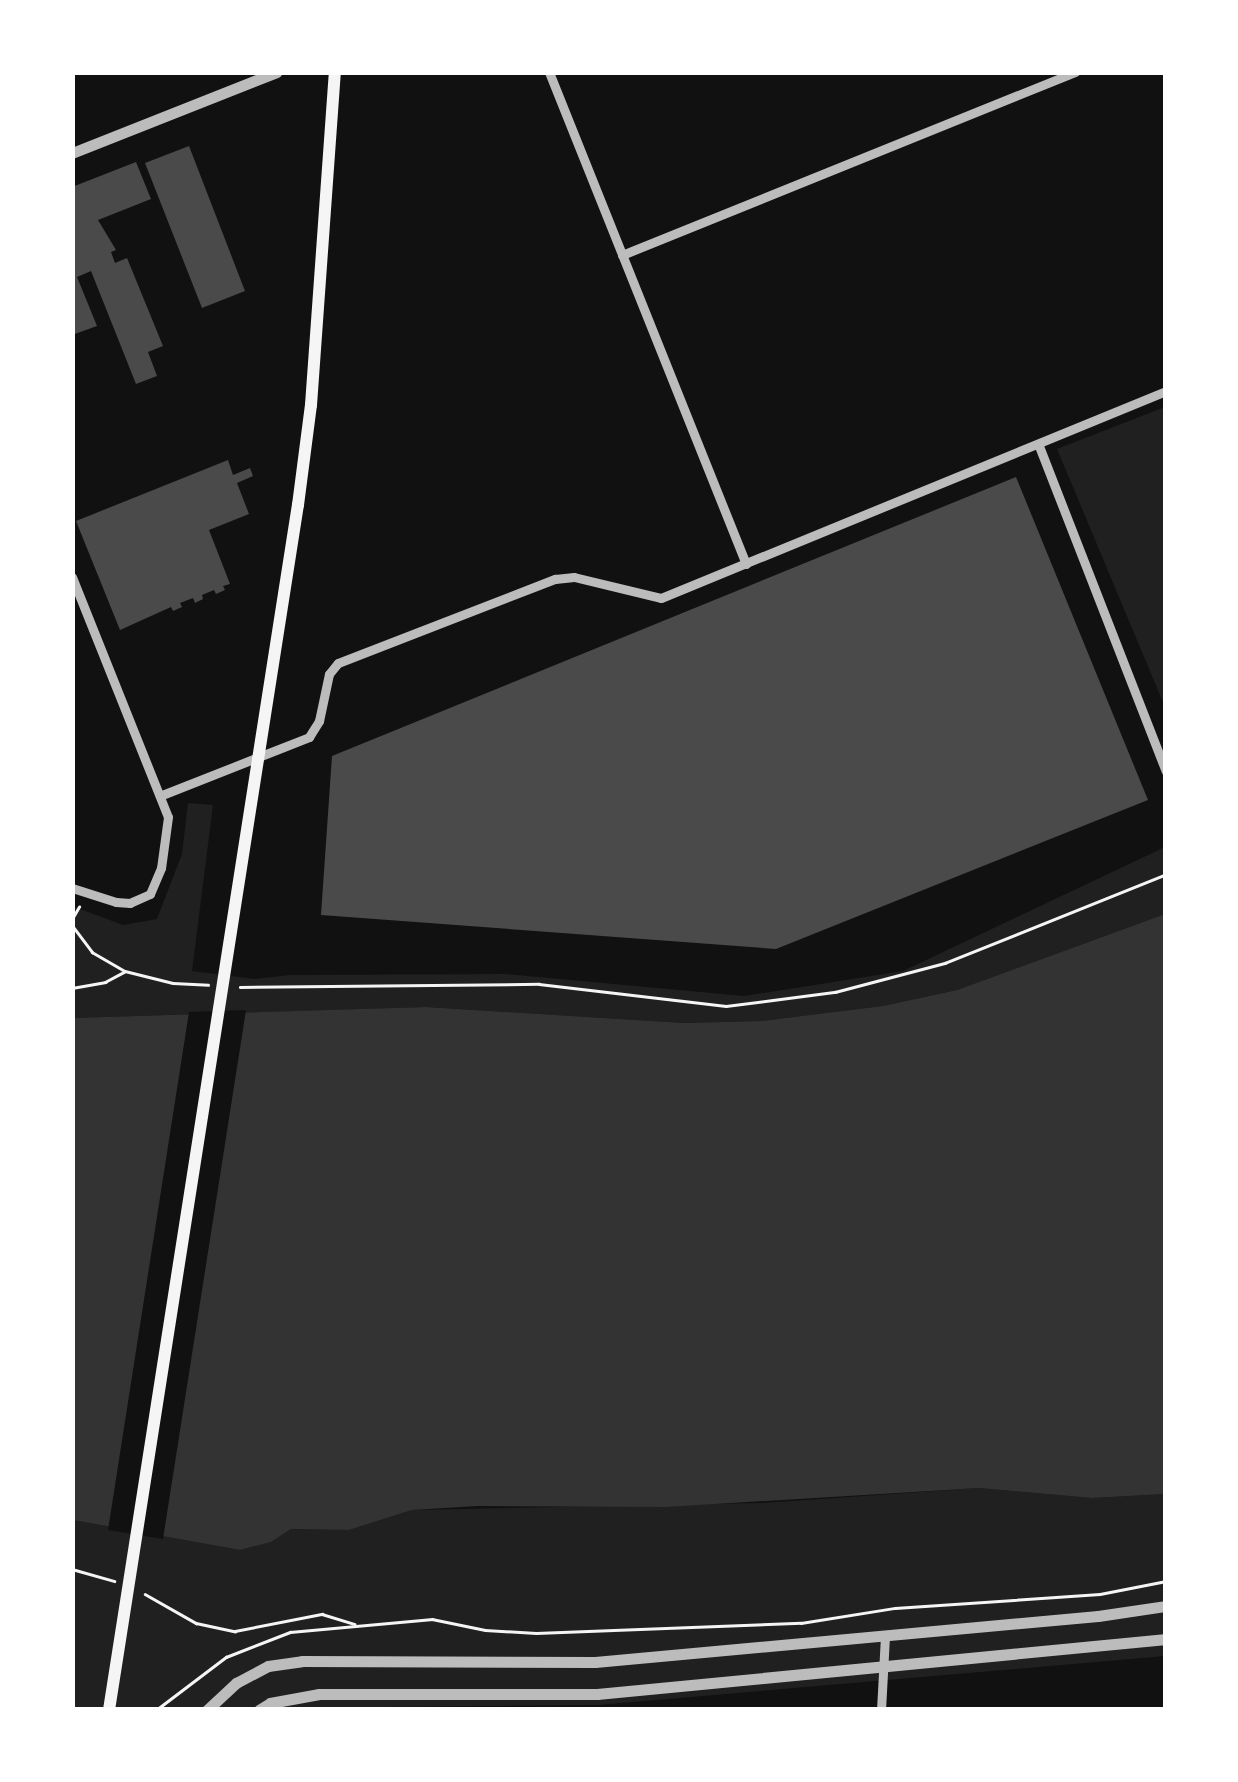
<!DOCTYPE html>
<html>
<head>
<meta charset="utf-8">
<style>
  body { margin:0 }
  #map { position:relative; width:1238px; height:1782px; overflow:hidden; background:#111; font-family:"Asap Condensed",sans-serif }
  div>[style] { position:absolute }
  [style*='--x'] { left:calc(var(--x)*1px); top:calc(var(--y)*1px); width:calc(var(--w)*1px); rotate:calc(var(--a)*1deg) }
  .green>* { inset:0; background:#202020 }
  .water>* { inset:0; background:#333 }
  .pier>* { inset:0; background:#111 }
  .building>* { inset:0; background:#4a4a4a }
  .path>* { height:2.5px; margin:-1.25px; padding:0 1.25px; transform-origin:1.25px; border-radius:1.25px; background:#f5f5f5 }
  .minor>* { height:9px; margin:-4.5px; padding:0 4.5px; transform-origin:4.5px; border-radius:4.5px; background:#bcbcbc }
  .tertiary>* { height:11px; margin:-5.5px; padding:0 5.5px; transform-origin:5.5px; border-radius:5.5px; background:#bcbcbc }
  .secondary>* { height:12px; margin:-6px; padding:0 6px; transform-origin:6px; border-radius:6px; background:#f5f5f5 }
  span { translate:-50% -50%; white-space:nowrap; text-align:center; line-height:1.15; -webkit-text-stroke:9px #fff; paint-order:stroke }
  .frame { position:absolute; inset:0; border:75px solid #fff; pointer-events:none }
</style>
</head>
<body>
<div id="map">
  <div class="green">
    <i style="clip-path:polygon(1165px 407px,1165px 707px,1057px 449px)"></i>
    <i style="clip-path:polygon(188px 803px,213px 805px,192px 971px,254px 979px,290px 975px,506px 974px,744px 996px,903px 971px,1165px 847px,1165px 914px,957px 990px,883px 1006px,761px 1021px,684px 1023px,427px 1007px,73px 1018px,72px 906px,123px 925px,157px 919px,182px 854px)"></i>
    <i style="clip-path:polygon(979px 1488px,1092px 1498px,1165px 1494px,1165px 1656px,598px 1705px,73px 1710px,73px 1520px,240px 1550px,271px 1542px,291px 1529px,349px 1530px,412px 1510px,761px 1503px)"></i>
  </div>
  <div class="water">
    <i style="clip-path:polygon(1165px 914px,1165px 1494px,1092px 1498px,979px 1488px,665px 1507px,477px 1506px,412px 1510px,349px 1530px,291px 1529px,271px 1542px,240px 1550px,73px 1520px,73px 1018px,426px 1007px,684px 1023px,761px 1021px,883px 1006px,957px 990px)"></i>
  </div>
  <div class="pier">
    <i style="clip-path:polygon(246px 1010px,163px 1539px,108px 1530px,189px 1012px)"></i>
  </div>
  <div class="building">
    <i style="clip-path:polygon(189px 146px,245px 291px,202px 308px,145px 163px)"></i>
    <i style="clip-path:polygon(136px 162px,151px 199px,98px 220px,116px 250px,111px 252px,115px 263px,127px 258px,163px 346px,148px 352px,157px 376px,136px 384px,91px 271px,77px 277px,97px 326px,72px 335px,72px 187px)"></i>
    <i style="clip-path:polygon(228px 460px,233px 475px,250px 468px,253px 476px,237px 483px,249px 514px,209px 530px,230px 584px,223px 586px,225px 590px,216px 594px,214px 590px,202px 595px,203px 599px,195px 603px,193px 598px,180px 603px,182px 607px,173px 611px,171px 607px,120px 630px,76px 521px)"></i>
    <i style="clip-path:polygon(1016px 477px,1148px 800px,776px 949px,321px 915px,332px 756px)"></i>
  </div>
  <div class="path">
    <i style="--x:72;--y:919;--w:14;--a:-60"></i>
    <i style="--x:72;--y:925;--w:34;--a:53"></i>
    <i style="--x:92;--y:952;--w:38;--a:30"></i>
    <i style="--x:125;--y:971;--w:49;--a:14"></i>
    <i style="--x:173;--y:983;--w:35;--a:3"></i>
    <i style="--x:240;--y:987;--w:299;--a:-0.6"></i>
    <i style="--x:539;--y:984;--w:188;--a:6.7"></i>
    <i style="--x:726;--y:1006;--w:47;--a:-7.3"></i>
    <i style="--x:773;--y:1000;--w:63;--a:-7.4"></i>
    <i style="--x:835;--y:992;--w:114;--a:-14.8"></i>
    <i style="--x:945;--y:963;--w:238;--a:-21.9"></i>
    <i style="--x:72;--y:988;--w:34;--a:-10"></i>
    <i style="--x:105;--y:982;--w:21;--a:-28"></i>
    <i style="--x:72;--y:1569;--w:44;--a:15.9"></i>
    <i style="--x:145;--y:1594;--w:59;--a:29.6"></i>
    <i style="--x:196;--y:1623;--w:40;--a:12"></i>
    <i style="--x:235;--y:1631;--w:89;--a:-11.1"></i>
    <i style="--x:322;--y:1614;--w:34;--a:17"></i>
    <i style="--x:156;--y:1710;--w:88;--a:-37.1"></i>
    <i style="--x:226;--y:1657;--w:69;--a:-21.3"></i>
    <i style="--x:290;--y:1632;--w:143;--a:-5.2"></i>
    <i style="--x:432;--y:1619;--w:54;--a:11.7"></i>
    <i style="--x:485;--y:1630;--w:51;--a:3.4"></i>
    <i style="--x:536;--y:1633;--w:265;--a:-2.2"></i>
    <i style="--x:801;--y:1623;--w:95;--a:-9.1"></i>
    <i style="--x:895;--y:1608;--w:205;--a:-3.9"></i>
    <i style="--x:1100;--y:1594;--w:67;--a:-11.1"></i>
  </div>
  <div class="minor">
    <i style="--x:549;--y:72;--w:530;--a:68.18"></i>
    <i style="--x:622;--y:255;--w:489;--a:-22"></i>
    <i style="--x:1039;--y:446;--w:349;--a:68.7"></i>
    <i style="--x:72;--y:577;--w:258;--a:68.2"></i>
    <i style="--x:168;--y:817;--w:51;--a:97.8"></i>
    <i style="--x:161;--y:868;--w:28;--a:113"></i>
    <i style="--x:150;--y:894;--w:22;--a:156"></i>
    <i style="--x:130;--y:903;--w:14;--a:-176"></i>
    <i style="--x:116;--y:902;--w:46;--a:-162.3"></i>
    <i style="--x:162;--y:795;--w:158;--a:-21.5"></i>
    <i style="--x:309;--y:737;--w:19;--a:-58"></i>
    <i style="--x:319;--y:721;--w:48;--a:-78"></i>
    <i style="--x:329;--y:674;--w:14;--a:-51"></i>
    <i style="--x:338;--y:663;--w:233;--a:-21.2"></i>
    <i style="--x:555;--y:579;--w:19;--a:-6"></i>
    <i style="--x:574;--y:577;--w:89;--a:13.6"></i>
    <i style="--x:661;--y:598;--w:546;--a:-22.29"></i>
    <i style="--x:881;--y:1710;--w:74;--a:-86.9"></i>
  </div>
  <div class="tertiary">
    <i style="--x:72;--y:153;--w:220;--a:-21.6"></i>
    <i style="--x:207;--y:1710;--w:40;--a:-43"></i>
    <i style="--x:236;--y:1683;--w:36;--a:-28"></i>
    <i style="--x:268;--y:1666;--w:34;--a:-8"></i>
    <i style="--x:302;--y:1661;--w:293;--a:0.2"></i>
    <i style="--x:595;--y:1662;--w:505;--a:-5.23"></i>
    <i style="--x:1098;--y:1616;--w:69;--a:-8.4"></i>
    <i style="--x:259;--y:1710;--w:13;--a:-32"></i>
    <i style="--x:270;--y:1703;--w:50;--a:-10.4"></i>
    <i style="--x:319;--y:1694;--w:278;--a:0"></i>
    <i style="--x:597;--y:1694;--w:572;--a:-5.52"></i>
  </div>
  <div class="secondary">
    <i style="--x:109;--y:1710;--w:1220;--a:-81.09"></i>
    <i style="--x:298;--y:505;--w:101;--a:-82.6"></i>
    <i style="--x:311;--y:405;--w:334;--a:-85.9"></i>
  </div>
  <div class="frame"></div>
</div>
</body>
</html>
